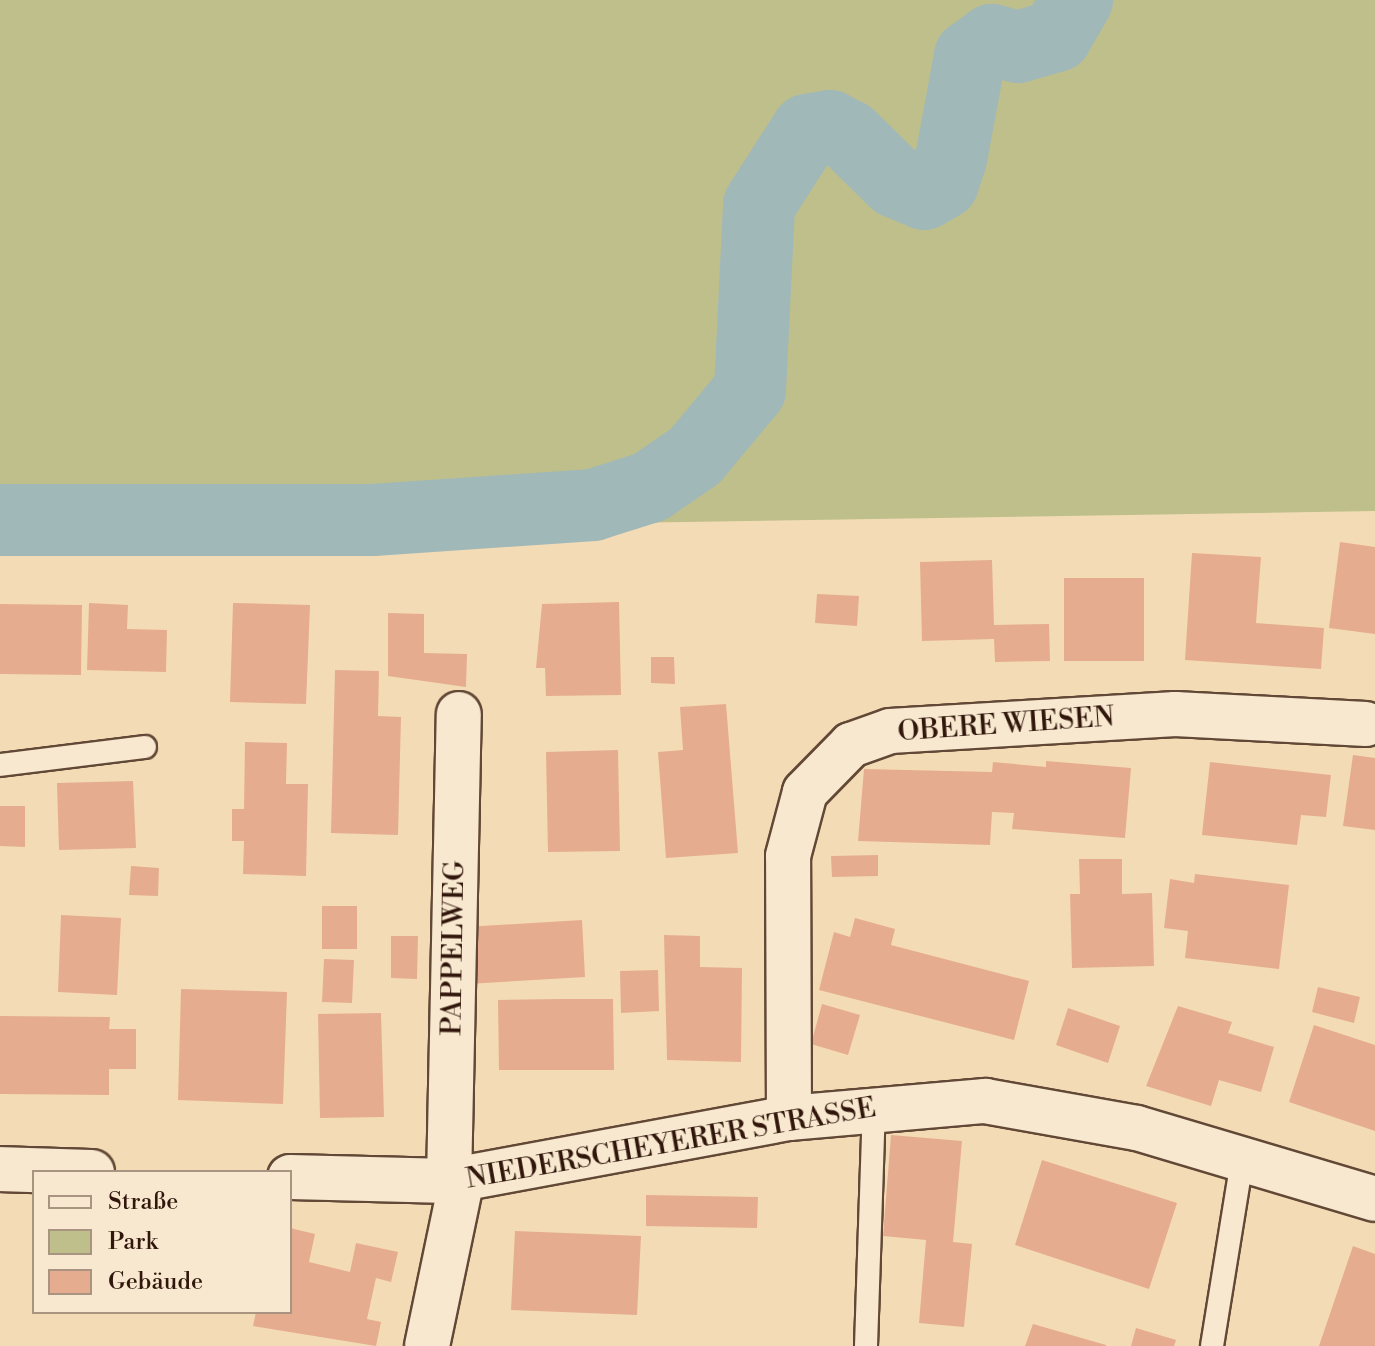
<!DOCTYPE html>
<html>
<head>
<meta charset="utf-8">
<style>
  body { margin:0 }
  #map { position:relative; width:1375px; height:1346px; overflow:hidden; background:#f3dcb5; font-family:"Libre Bodoni",serif }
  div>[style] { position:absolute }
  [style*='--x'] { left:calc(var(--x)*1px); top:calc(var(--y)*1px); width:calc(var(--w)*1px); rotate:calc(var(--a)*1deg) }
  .green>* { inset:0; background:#bebf8b }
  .river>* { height:72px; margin:-36px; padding:0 36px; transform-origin:36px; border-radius:36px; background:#a1b8b9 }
  .building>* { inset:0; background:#e6ac90 }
  .roads { filter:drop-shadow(2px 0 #624836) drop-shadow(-2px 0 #624836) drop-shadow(0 2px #624836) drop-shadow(0 -2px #624836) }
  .lane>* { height:22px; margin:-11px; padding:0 11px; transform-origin:11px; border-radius:11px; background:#f7e8cf }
  .street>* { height:44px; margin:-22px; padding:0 22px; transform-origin:22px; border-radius:22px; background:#f7e8cf }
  span { translate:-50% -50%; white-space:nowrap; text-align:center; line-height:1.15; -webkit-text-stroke:7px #f7e8cf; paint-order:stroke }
  .street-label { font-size:28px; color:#31160c }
  .legend { position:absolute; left:32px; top:1170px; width:260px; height:144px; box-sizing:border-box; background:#f7e8cf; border:2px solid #a89481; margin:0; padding:10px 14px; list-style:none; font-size:24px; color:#31160c }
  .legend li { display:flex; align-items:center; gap:16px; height:40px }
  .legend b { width:40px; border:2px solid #a89481 }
</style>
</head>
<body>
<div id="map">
  <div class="green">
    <i style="clip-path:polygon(0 0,1375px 0,1375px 511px,0 533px)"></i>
  </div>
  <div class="river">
    <i style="--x:0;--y:520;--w:373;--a:0"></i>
    <i style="--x:373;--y:520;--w:221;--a:-3.9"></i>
    <i style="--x:593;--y:505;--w:60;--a:-17.5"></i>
    <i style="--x:650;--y:487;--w:55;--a:-34.6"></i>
    <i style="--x:695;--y:456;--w:86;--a:-50.2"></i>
    <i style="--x:750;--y:390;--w:185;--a:-87.2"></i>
    <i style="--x:759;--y:205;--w:89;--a:-57.4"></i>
    <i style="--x:807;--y:130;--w:23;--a:-10"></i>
    <i style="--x:830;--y:126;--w:21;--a:28"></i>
    <i style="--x:849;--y:136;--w:66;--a:44.4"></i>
    <i style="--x:896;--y:182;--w:30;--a:23"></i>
    <i style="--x:924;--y:194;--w:22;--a:-30"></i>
    <i style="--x:943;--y:183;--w:25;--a:-72"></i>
    <i style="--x:951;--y:159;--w:105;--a:-79.5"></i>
    <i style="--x:970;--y:56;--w:27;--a:-36"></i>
    <i style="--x:992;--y:40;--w:27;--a:15"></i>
    <i style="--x:1018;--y:47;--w:40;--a:-16"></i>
    <i style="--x:1056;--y:36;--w:42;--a:-59.7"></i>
  </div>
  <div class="building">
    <i style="clip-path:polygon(1340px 542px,1375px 547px,1375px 634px,1329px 628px)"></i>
    <i style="clip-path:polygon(1192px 553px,1261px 557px,1256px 623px,1324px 628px,1321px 669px,1185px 660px)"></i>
    <i style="clip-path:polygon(992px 560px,994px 625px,1049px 624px,1050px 661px,995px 662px,994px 639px,922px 641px,920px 562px)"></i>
    <i style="clip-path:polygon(1064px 578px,1144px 578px,1144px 661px,1064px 661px)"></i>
    <i style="clip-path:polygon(817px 594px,859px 596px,857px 626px,815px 623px)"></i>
    <i style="clip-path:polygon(619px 602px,621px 695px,546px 696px,545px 668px,536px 668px,542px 604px)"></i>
    <i style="clip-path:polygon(89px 603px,128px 605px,127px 629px,167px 630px,166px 672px,87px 670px)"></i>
    <i style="clip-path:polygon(233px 603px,310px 605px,306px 704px,230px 702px)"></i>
    <i style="clip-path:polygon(0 604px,82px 605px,81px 675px,0 674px)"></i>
    <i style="clip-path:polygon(388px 613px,424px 614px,424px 653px,467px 654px,466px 687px,388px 676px)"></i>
    <i style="clip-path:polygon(651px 657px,674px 657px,675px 684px,651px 683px)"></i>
    <i style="clip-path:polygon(335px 670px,379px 671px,378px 716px,401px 717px,398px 835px,331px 833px)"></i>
    <i style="clip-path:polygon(726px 704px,738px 853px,666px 858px,658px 752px,683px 750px,680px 707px)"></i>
    <i style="clip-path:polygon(245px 742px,287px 743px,286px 784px,308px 784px,306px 876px,243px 874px,244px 841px,232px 841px,232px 809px,244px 809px)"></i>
    <i style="clip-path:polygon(618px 750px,620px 851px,548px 852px,546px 752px)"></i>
    <i style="clip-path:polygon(1353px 755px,1375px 758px,1375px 830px,1343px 826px)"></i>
    <i style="clip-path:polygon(1046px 761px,1131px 768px,1125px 838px,1012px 829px,1014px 813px,992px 812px,990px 845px,858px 841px,864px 769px,992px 772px,993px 762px,1046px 767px)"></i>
    <i style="clip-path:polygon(1210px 762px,1331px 775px,1326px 817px,1301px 815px,1297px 845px,1202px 835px)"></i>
    <i style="clip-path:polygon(133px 781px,136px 848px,59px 850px,57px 783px)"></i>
    <i style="clip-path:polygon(0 806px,25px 806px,25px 847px,0 846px)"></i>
    <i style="clip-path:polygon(878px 855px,878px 876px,832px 877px,831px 856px)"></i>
    <i style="clip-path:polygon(1079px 859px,1122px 859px,1122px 894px,1152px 893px,1154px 966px,1072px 968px,1070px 894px,1080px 894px)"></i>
    <i style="clip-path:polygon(131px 866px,159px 868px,158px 896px,129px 895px)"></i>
    <i style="clip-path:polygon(1195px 874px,1289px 885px,1279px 969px,1185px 958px,1188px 931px,1164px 928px,1170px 879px,1194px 883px)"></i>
    <i style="clip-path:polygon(322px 906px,357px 906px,357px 949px,322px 949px)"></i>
    <i style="clip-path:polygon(61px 915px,121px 918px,117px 995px,58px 992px)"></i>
    <i style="clip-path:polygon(855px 918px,895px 929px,891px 945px,1029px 981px,1014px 1040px,819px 990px,834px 932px,850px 937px)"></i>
    <i style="clip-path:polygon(582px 920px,585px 977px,468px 984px,465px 927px)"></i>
    <i style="clip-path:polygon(664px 935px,700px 936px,700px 967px,742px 968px,741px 1062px,667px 1060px)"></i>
    <i style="clip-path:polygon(391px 936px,418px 936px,417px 979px,391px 978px)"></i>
    <i style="clip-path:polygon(324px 959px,354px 960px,352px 1003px,322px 1002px)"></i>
    <i style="clip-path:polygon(658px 970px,659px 1011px,621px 1013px,620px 971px)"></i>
    <i style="clip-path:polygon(1318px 987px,1360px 997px,1354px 1023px,1312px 1012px)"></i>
    <i style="clip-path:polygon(181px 989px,287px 992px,283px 1104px,178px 1100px)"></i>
    <i style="clip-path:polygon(559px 999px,613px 999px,614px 1070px,499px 1070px,498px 1000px)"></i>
    <i style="clip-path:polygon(822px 1004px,860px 1015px,848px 1055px,811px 1044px)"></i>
    <i style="clip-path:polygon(1178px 1006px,1232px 1022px,1228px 1033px,1274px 1047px,1261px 1092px,1219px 1080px,1211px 1106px,1146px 1086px)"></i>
    <i style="clip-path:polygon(1068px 1008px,1120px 1026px,1108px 1063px,1056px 1045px)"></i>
    <i style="clip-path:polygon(381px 1013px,384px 1117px,320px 1118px,318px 1014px)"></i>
    <i style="clip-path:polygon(0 1016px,110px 1017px,109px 1029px,136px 1029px,136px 1069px,109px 1069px,109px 1095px,0 1094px)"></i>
    <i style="clip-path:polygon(1314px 1025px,1375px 1045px,1375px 1131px,1289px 1102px)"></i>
    <i style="clip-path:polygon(891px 1135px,962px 1141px,953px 1242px,972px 1244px,964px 1327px,919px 1323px,926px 1240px,883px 1236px)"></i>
    <i style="clip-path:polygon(1042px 1160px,1177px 1203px,1149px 1289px,1015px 1245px)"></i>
    <i style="clip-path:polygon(646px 1195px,758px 1197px,757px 1228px,646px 1226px)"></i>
    <i style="clip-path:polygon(290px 1228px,315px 1234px,309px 1262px,350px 1272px,356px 1243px,398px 1252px,391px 1282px,376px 1278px,367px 1319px,381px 1322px,376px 1346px,253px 1326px,256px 1312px,290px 1312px)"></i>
    <i style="clip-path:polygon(515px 1231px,641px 1236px,637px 1315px,511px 1310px)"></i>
    <i style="clip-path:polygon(1353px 1246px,1375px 1254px,1375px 1346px,1319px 1346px)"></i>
    <i style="clip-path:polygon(1033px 1324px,1106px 1345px,1106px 1346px,1025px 1346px)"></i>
    <i style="clip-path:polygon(1136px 1328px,1176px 1340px,1174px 1346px,1131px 1346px)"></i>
  </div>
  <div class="roads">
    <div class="lane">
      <i style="--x:0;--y:765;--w:146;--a:-7.1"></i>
      <i style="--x:866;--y:1346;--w:238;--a:-88.1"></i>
      <i style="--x:1212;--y:1346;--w:188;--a:-80.8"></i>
    </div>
    <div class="street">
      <i style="--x:789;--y:1118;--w:262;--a:-90.2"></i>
      <i style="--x:788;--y:856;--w:66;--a:-75.1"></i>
      <i style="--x:805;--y:792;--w:66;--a:-45.6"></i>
      <i style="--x:851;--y:745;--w:41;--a:-19.7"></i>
      <i style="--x:890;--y:731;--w:286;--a:-3.4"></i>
      <i style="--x:1175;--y:714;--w:191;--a:3"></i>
      <i style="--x:0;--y:1169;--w:92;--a:1.9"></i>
      <i style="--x:290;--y:1177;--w:159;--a:1.4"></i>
      <i style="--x:449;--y:1181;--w:346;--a:-10.5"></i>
      <i style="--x:789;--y:1118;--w:197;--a:-5"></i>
      <i style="--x:985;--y:1101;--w:154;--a:10.1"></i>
      <i style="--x:1137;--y:1128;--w:248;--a:16.6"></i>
      <i style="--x:449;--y:1181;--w:467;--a:-88.8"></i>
      <i style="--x:427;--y:1346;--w:171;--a:-78.2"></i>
    </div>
  </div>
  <div class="street-label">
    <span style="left:1006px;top:725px;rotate:-4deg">OBERE WIESEN</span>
    <span style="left:454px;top:948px;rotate:-89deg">PAPPELWEG</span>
    <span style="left:671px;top:1144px;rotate:-10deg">NIEDERSCHEYERER STRASSE</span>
  </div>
  <ul class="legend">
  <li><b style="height:10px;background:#f7e8cf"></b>Straße</li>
  <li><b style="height:22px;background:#bebf8b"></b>Park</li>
  <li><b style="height:22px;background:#e6ac90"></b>Gebäude</li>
  </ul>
</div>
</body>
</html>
